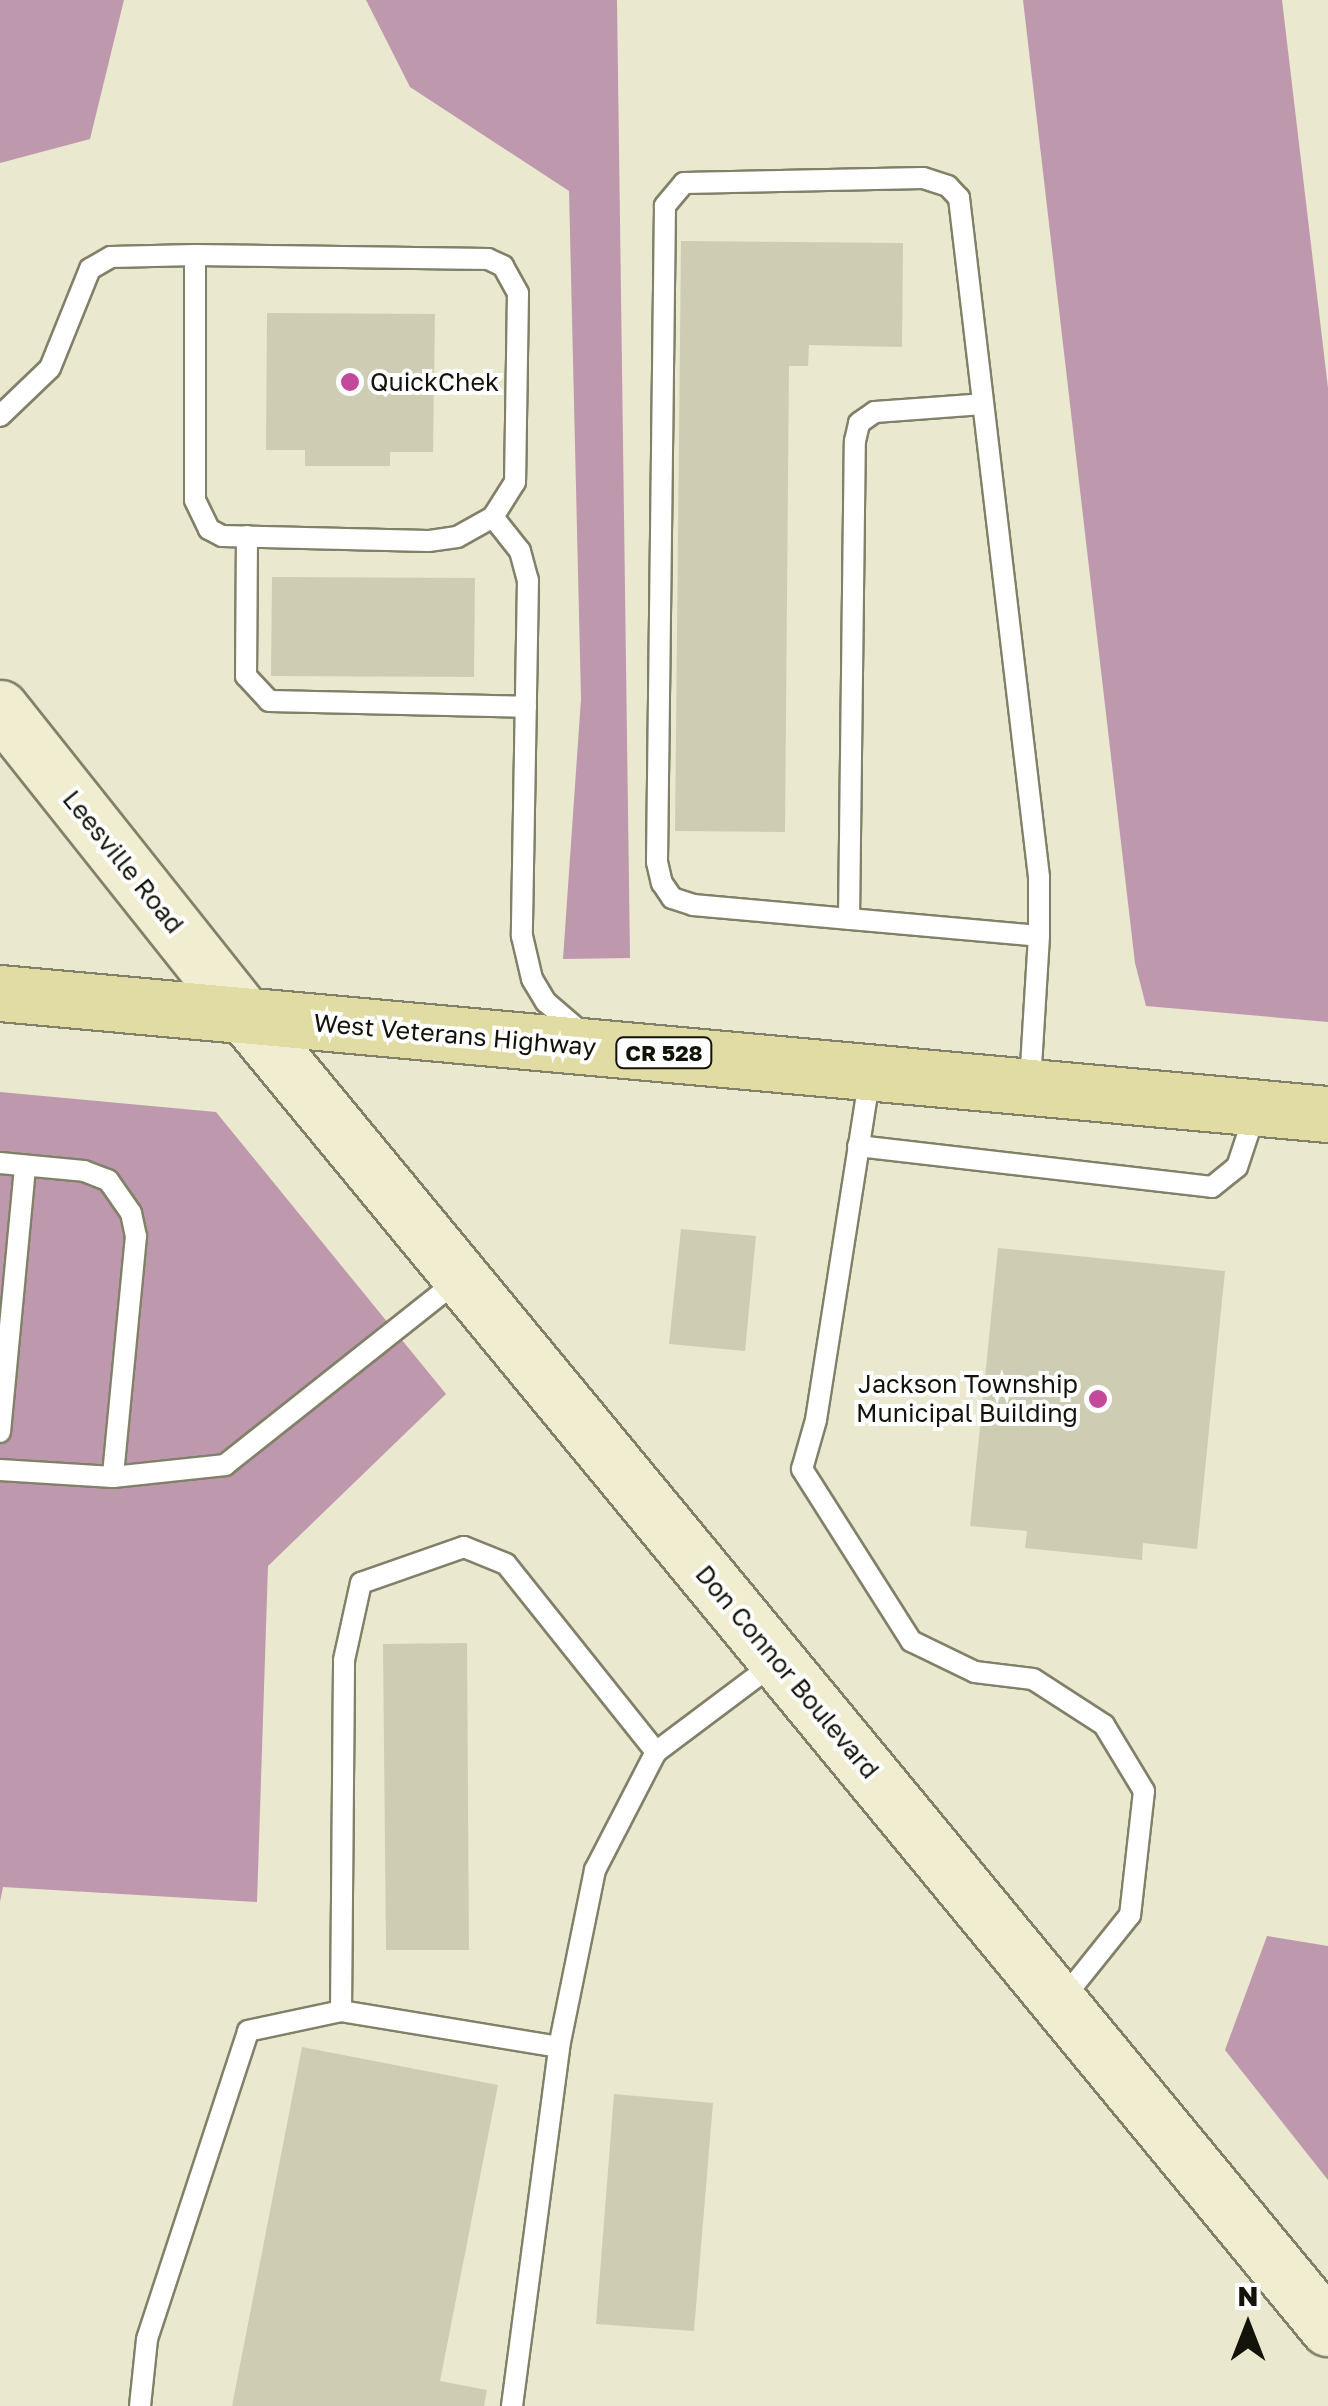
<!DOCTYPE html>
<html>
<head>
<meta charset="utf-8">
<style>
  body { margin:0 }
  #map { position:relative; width:1328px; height:2406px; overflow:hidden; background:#eae8cf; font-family:"Golos Text",sans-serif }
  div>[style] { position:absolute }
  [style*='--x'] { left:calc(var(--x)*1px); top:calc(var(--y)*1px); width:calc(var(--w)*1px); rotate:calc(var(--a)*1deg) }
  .forest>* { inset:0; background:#be98ad }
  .building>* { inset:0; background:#cecdb4 }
  .roads { filter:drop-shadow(2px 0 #828069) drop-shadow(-2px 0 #828069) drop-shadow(0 2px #828069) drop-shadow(0 -2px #828069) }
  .lane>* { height:20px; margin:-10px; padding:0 10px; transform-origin:10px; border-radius:10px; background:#fff }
  .secondary>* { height:55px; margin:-27.5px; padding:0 27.5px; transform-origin:27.5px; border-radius:27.5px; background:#f0edd1 }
  .primary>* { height:55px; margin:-27.5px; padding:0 27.5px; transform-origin:27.5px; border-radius:27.5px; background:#e0dca3 }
  .dots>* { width:28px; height:28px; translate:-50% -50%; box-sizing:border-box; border:5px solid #fff; border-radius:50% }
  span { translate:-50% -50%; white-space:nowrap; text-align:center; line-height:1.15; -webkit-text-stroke:8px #fff; paint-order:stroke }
  .shield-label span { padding:2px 8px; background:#fff; border:2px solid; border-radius:8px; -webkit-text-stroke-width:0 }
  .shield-label { font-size:22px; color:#14130a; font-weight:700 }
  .poi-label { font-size:25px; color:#14130a }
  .left { translate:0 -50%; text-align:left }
  .right { translate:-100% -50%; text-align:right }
  .street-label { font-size:25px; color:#14130a }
  .north { position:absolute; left:1198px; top:2276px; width:100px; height:100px; -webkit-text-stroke:8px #fff; paint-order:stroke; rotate:0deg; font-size:28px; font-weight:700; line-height:40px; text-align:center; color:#14130a }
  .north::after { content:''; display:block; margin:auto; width:35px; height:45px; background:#14130a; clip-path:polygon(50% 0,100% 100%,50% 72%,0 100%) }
</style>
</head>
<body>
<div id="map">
  <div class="forest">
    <i style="clip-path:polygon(0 0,124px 0,90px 139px,0 163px)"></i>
    <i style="clip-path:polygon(366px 0,617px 0,630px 958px,563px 959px,581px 699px,569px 191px,410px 87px)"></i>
    <i style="clip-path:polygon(1023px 0,1282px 0,1328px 388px,1328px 1022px,1146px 1006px,1135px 963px)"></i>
    <i style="clip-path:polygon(0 1092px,216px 1112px,446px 1394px,268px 1566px,257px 1902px,3px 1887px,0 1902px)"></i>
    <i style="clip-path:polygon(1267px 1936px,1328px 1946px,1328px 2180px,1225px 2050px)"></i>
  </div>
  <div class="building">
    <i style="clip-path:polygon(681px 241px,903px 243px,902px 347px,809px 345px,808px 366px,789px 366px,785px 832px,675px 831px)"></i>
    <i style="clip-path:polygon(267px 313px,435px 314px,433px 452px,390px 452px,390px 466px,305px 466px,305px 450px,266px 450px)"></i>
    <i style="clip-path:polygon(272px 577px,475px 578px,474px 677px,271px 676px)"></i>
    <i style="clip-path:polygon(681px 1229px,756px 1236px,745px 1351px,669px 1344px)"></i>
    <i style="clip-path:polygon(998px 1248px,1225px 1271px,1197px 1549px,1143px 1543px,1142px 1560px,1025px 1548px,1027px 1531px,970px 1526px)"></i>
    <i style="clip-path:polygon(467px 1643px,469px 1950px,386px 1950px,383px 1644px)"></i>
    <i style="clip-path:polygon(302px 2047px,498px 2085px,440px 2381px,487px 2390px,484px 2406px,232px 2406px)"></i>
    <i style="clip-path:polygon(614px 2094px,713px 2103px,694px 2331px,596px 2324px)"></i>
  </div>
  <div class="roads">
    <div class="lane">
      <i style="--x:0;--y:416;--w:69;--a:-43.8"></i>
      <i style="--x:50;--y:368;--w:107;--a:-68"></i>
      <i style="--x:90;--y:269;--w:24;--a:-30"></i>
      <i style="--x:111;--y:257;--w:84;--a:-1.4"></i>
      <i style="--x:195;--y:255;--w:293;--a:0.8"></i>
      <i style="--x:488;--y:259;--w:17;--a:25"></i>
      <i style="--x:503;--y:266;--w:31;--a:61"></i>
      <i style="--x:518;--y:293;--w:189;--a:90.9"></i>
      <i style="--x:515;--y:482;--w:41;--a:122.2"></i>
      <i style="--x:493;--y:517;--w:41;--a:150.9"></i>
      <i style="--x:457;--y:537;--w:29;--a:172"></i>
      <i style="--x:428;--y:541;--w:206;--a:-178.6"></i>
      <i style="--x:222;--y:536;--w:15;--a:-152"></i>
      <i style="--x:209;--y:529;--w:32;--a:-116"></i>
      <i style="--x:195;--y:500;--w:245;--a:-90"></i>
      <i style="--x:493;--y:517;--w:43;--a:51.5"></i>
      <i style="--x:520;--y:551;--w:30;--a:75"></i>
      <i style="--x:528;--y:580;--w:356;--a:91"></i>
      <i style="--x:522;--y:936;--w:44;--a:76.9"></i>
      <i style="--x:532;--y:979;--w:27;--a:59"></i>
      <i style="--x:546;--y:1002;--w:48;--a:40.7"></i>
      <i style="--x:247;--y:536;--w:140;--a:90.4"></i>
      <i style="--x:246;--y:676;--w:34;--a:47"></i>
      <i style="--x:269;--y:701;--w:257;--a:1.3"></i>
      <i style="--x:849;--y:919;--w:478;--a:-89.3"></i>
      <i style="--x:855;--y:441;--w:18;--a:-77"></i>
      <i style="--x:859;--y:423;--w:19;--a:-35"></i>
      <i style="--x:875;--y:412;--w:108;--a:-4.2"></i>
      <i style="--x:870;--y:1075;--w:349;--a:98.9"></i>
      <i style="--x:816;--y:1420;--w:51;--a:105.9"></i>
      <i style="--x:802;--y:1469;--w:204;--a:57.6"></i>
      <i style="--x:911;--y:1641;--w:71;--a:25.8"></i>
      <i style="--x:975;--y:1672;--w:58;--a:6.9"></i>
      <i style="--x:1033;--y:1679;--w:85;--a:32.9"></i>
      <i style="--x:1104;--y:1725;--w:77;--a:58.8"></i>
      <i style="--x:1144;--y:1791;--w:125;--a:96.4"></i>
      <i style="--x:1130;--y:1915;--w:110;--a:128.7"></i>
      <i style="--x:1030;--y:1083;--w:147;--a:-86.5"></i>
      <i style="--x:1039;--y:936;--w:59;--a:-90"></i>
      <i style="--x:1039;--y:877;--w:684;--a:-96.72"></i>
      <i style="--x:959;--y:198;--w:16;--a:-133"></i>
      <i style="--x:948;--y:186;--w:26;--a:-162"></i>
      <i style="--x:923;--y:178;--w:239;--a:178.8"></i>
      <i style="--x:684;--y:183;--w:30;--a:130"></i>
      <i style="--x:665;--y:206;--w:656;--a:90.7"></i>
      <i style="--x:657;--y:862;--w:22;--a:77"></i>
      <i style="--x:662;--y:883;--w:18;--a:56"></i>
      <i style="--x:672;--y:898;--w:22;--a:18"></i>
      <i style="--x:693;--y:905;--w:347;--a:5.1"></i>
      <i style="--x:858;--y:1146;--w:356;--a:6.6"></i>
      <i style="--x:1212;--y:1187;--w:32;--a:-39"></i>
      <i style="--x:1237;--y:1167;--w:60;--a:-71.6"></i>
      <i style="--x:0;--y:1163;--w:84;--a:5.4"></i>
      <i style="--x:84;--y:1171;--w:26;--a:21"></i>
      <i style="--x:108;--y:1180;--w:40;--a:55.1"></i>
      <i style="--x:131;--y:1213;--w:24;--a:78"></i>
      <i style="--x:136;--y:1236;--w:242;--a:95.5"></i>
      <i style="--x:0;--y:1432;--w:267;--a:-84.6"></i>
      <i style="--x:0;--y:1470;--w:113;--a:3.5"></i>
      <i style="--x:113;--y:1477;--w:113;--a:-6.1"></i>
      <i style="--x:225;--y:1465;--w:300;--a:-38.4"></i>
      <i style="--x:341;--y:2011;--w:221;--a:9.4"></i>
      <i style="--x:140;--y:2406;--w:67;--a:-84"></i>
      <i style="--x:147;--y:2339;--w:324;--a:-71.8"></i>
      <i style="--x:248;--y:2031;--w:95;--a:-12.1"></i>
      <i style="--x:341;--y:2011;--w:351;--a:-89.5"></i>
      <i style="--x:344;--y:1660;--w:79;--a:-77.6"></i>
      <i style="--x:361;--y:1583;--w:109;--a:-19.3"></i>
      <i style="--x:464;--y:1547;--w:45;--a:22"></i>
      <i style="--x:506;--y:1564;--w:241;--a:51.4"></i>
      <i style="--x:656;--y:1752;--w:150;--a:-36.9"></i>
      <i style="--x:512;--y:2406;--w:362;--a:-82.5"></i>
      <i style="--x:559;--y:2047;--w:181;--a:-78.5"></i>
      <i style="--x:595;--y:1870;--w:133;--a:-62.7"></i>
    </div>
    <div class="secondary">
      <i style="--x:0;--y:708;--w:395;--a:51.5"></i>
      <i style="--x:246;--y:1017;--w:1700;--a:50.47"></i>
    </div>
    <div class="primary">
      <i style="--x:0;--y:993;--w:1334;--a:5.21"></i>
    </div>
  </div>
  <div class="dots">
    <i style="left:350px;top:382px;background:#c4499a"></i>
    <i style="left:1098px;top:1399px;background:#c4499a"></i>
  </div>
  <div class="shield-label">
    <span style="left:664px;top:1053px">CR 528</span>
  </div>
  <div class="poi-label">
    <span class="left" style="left:370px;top:382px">QuickChek</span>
    <span class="right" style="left:1078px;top:1399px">Jackson Township<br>Municipal Building</span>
  </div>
  <div class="street-label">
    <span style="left:123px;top:862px;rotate:51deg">Leesville Road</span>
    <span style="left:455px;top:1035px;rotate:5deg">West Veterans Highway</span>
    <span style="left:787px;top:1672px;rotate:50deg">Don Connor Boulevard</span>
  </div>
  <div class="north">N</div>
</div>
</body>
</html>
